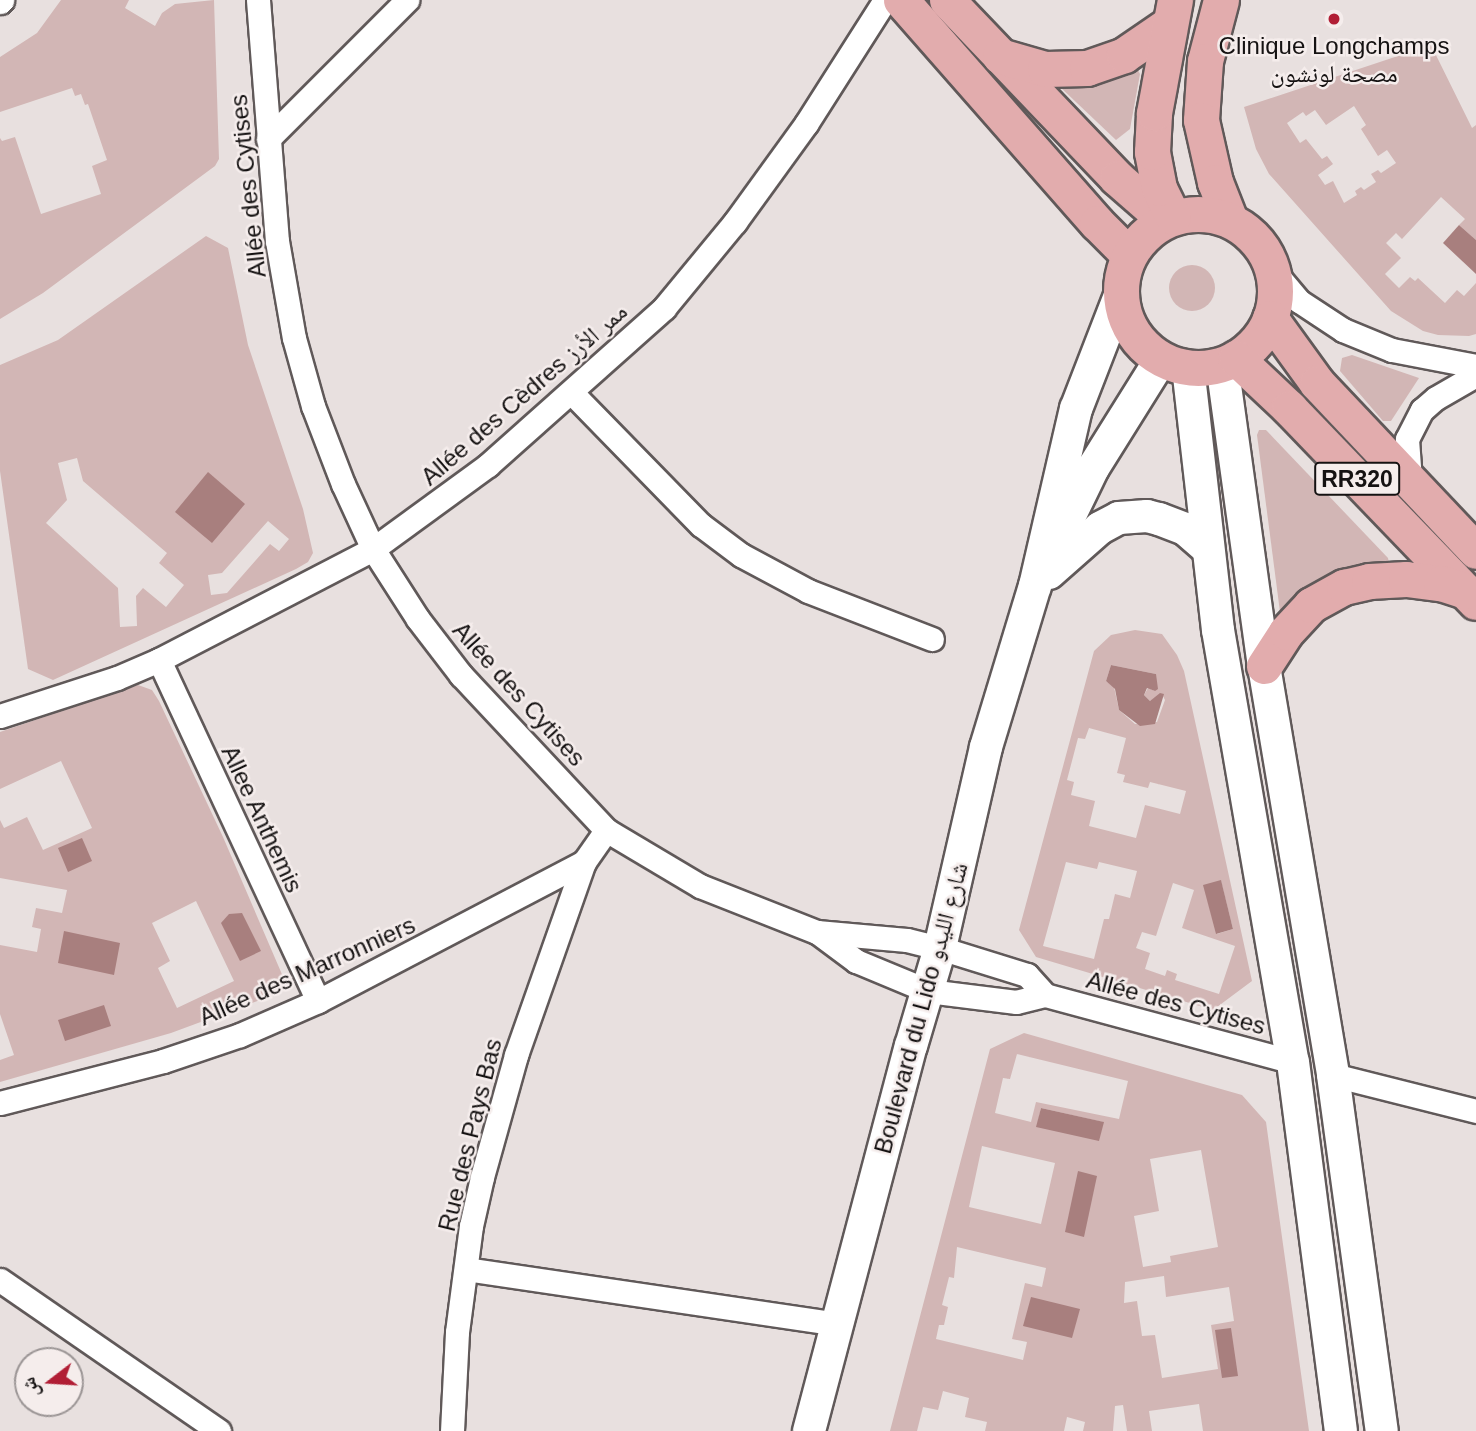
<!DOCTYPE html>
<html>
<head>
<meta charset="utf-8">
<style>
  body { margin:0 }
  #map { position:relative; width:1476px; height:1431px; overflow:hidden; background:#e8e0df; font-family:Helvetica,"Noto Naskh Arabic",sans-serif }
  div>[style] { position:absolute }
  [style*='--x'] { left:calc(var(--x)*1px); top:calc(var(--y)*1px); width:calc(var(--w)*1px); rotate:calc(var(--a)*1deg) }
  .green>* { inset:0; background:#d2b6b5 }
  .round { border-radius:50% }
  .water>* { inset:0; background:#a87f7e }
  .roads { filter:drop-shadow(2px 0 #605959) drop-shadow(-2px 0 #605959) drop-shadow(0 2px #605959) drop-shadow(0 -2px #605959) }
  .minor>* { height:23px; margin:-11.5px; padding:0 11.5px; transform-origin:11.5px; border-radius:11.5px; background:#fff }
  .secondary>* { height:32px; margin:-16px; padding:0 16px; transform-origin:16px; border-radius:16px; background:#fff }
  .primary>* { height:35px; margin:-17.5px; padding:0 17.5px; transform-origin:17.5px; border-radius:17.5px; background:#e2acad }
  .primary>.ring { margin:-17.5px; padding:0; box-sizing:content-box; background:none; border:35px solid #e2acad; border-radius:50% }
  .dots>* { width:19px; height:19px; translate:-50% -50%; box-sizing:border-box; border:4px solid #f5edec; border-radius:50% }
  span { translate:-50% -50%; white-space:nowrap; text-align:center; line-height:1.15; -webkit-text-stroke:5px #f5edec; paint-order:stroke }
  .shield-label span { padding:2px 5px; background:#f5edec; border:2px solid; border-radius:5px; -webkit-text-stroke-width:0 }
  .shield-label { font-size:23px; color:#151212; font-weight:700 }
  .poi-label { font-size:24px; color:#151212 }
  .street-label { font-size:24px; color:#151212 }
  .north { position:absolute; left:14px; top:1347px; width:70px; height:70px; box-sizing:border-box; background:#f5edec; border:2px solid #9b9595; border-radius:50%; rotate:253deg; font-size:19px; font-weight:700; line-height:28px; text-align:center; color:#151212 }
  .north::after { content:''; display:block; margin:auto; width:24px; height:32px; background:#b11e35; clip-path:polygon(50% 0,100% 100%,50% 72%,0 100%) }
</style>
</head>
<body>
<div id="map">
  <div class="green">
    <i style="clip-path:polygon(61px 0,129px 0,125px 8px,155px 26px,162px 13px,175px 4px,214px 0,219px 159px,215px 166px,43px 293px,0 319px,0 138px,2px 141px,15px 137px,41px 214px,101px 194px,92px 166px,107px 160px,88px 104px,85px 105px,81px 94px,75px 96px,72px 88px,0 112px,0 57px,37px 33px)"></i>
    <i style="clip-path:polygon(evenodd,1431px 45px,1472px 128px,1476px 125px,1476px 240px,1459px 225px,1465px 219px,1441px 197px,1402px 239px,1396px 233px,1386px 243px,1401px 258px,1385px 274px,1399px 288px,1410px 277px,1415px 281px,1418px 278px,1445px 303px,1457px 290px,1464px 296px,1476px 283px,1476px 334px,1469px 336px,1438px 335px,1423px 331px,1391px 311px,1269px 174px,1256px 149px,1244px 107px,1431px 45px,1354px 106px,1366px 125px,1361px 129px,1378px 156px,1387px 150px,1396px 163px,1381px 173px,1378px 170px,1371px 174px,1376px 182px,1364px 190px,1361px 187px,1355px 191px,1357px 195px,1344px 203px,1333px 181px,1325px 185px,1318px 175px,1333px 164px,1327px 156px,1322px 159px,1306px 139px,1300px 143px,1287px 123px,1303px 112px,1306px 116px,1315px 110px,1326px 125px,1354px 106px)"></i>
    <i style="clip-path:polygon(1136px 66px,1140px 74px,1130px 129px,1116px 140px,1059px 86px)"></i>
    <i style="clip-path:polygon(evenodd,206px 236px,228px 248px,248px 345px,303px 509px,313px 553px,308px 562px,296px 569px,53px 680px,28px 669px,0 471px,0 365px,58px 340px,206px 236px,77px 458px,83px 481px,167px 553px,159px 563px,184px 585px,166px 607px,143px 588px,136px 596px,137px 626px,120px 627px,118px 588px,46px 523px,67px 500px,58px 463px,77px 458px,206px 236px,268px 521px,289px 539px,279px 551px,270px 544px,227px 593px,211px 595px,208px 575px,222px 573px,268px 521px)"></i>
    <i class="round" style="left:1169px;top:265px;width:46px;height:46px"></i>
    <i style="clip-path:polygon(1352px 355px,1419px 378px,1391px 421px,1383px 421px,1340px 371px,1342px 358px)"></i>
    <i style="clip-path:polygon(1259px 430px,1266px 430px,1388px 558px,1389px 563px,1280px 612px,1257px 435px)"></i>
    <i style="clip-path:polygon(evenodd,1135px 630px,1162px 634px,1177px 655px,1184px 671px,1252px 981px,1213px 1010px,1036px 957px,1019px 930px,1094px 651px,1111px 635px,1135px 630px,1111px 665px,1156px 674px,1155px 691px,1148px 688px,1144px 695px,1150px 701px,1162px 694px,1165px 700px,1157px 722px,1135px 724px,1119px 710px,1114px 687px,1106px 681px,1111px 665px,1135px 630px,1089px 728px,1126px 738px,1117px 773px,1125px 775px,1123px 782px,1148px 788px,1150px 782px,1186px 791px,1180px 814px,1145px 805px,1136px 838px,1089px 826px,1095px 801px,1071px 795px,1074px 782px,1067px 780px,1078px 738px,1085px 739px,1089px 728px,1135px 630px,1066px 862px,1097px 869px,1099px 862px,1137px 871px,1130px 898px,1115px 894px,1109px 919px,1104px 919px,1094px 959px,1043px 946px,1066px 862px,1135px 630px,1221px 881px,1233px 929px,1217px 934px,1204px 886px,1221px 881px,1135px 630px,1173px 883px,1194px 890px,1182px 928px,1235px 946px,1219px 994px,1175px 980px,1177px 974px,1167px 970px,1165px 976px,1145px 969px,1150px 953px,1136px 948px,1142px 932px,1156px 936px,1173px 883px)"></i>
    <i style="clip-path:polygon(evenodd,138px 685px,152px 690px,159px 701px,223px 837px,284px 979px,283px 987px,279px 993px,171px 1033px,0 1082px,0 1060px,14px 1055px,0 1014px,0 945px,37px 952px,41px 929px,32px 927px,36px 908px,62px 913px,67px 890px,0 878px,0 820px,4px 828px,27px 817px,43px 850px,92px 828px,61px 761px,0 789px,0 732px,138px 685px,196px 901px,234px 981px,177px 1008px,158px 968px,170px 961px,152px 923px,196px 901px)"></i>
    <i style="clip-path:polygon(evenodd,1024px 1033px,1242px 1095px,1266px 1122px,1309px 1431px,1203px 1431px,1199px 1404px,1149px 1411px,1152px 1431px,1127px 1431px,1123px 1405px,1115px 1406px,1113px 1431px,1083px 1431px,1085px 1422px,1067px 1417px,1064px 1431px,985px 1431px,987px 1422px,965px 1417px,969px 1398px,943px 1391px,938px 1410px,923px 1407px,917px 1431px,890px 1431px,990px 1049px,1024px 1033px,1017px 1054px,1128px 1081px,1119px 1119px,1036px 1102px,1031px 1122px,995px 1113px,1003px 1078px,1010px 1079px,1017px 1054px,1024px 1033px,1041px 1108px,1103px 1122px,1103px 1123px,1037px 1127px,1041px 1108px,1024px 1033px,982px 1146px,1055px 1163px,1041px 1224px,969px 1207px,982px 1146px,1024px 1033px,1201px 1150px,1218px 1247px,1170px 1256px,1171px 1262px,1143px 1267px,1134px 1216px,1159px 1211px,1150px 1159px,1201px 1150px,1024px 1033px,957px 1247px,1046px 1268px,1042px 1287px,1025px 1283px,1012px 1339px,1027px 1342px,1023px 1360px,936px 1339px,939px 1325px,944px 1325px,948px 1307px,942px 1305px,949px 1277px,954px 1278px,957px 1247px,1024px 1033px,1164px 1276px,1166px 1297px,1229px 1287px,1234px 1321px,1211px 1325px,1218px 1369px,1162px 1378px,1155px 1335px,1142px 1336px,1137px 1301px,1124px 1303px,1125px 1282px,1164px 1276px)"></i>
  </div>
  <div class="water">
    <i style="clip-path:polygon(1459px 225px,1476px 240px,1476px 274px,1443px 243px)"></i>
    <i style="clip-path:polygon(208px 472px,245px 504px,212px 543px,175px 512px)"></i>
    <i style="clip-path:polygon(1111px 665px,1156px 674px,1158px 689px,1155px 691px,1147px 688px,1144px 695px,1150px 701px,1160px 693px,1164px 694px,1155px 724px,1140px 726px,1119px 710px,1115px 689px,1106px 681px)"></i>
    <i style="clip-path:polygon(82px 838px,92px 861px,68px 872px,58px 848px)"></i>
    <i style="clip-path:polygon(1221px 880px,1233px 929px,1216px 934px,1203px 885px)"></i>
    <i style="clip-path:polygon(242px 913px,261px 951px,240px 961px,221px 923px,229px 914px)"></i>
    <i style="clip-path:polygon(64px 931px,120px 943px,114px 975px,58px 963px)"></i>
    <i style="clip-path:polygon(104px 1005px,111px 1026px,65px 1041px,58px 1020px)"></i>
    <i style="clip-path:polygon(1041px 1108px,1104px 1122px,1099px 1141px,1036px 1127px)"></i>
    <i style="clip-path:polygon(1078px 1171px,1097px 1176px,1084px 1237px,1065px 1232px)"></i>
    <i style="clip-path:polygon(1031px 1297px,1080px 1309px,1072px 1338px,1023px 1326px)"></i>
    <i style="clip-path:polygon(1231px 1328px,1238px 1376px,1222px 1378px,1215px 1330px)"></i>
  </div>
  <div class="roads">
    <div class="minor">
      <i style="--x:258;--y:0;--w:242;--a:85.5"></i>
      <i style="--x:277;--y:241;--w:98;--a:80.1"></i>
      <i style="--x:294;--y:338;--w:71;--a:74.4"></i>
      <i style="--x:313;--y:406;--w:84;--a:69"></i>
      <i style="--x:343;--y:484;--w:72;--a:65.2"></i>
      <i style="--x:373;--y:549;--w:83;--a:57.3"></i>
      <i style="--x:418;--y:619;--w:71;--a:52.5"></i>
      <i style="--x:461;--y:675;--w:212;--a:46.9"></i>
      <i style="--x:606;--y:830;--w:109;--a:30.8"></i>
      <i style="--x:700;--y:886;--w:126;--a:21.5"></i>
      <i style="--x:817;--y:932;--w:49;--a:36.6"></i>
      <i style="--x:856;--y:961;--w:78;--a:22.6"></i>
      <i style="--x:928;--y:991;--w:89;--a:7.1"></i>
      <i style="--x:1016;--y:1002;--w:30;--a:-14"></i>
      <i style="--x:1045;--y:995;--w:257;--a:15.1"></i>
      <i style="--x:0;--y:2;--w:3;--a:-45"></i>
      <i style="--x:268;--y:139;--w:197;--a:-45"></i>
      <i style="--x:1272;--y:269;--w:42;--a:49.8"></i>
      <i style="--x:1299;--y:301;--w:53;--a:33.4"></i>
      <i style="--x:1343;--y:330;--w:53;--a:22.2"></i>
      <i style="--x:1392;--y:350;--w:86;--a:10.8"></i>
      <i style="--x:571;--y:392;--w:186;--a:45.7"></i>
      <i style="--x:701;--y:525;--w:50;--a:36.9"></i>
      <i style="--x:741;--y:555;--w:76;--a:28.2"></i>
      <i style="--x:808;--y:591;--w:133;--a:21.2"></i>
      <i style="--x:1410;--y:480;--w:41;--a:-94.2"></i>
      <i style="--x:1407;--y:439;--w:33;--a:-63"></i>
      <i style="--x:1422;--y:410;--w:18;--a:-41"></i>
      <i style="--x:1436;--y:398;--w:46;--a:-29.9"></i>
      <i style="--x:159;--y:660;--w:376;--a:65"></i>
      <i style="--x:0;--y:716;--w:123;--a:-18"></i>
      <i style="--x:117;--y:678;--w:46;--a:-23.2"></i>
      <i style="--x:159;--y:660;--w:241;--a:-27.4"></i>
      <i style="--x:373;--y:549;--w:142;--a:-36.1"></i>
      <i style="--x:488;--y:465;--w:236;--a:-41.7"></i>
      <i style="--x:664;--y:308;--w:112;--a:-50.5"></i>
      <i style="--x:735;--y:222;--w:121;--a:-54.1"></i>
      <i style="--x:806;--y:124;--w:147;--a:-57.5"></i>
      <i style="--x:817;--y:932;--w:90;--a:5.1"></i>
      <i style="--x:907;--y:940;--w:34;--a:14"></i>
      <i style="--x:940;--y:948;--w:91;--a:17.2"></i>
      <i style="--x:1027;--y:975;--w:27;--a:48"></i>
      <i style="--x:1333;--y:1075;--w:147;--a:14.1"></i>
      <i style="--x:0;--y:1103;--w:168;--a:-14.4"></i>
      <i style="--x:163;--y:1061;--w:81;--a:-18.7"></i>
      <i style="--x:240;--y:1035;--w:85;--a:-23.6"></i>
      <i style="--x:318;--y:1001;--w:300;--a:-27.6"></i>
      <i style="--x:584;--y:862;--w:39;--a:-55"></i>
      <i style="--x:466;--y:1269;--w:376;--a:8.4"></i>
      <i style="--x:0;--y:1280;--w:266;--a:34.6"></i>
      <i style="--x:452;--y:1431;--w:99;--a:-87.1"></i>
      <i style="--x:457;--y:1332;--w:107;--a:-82.5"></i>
      <i style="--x:471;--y:1226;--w:50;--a:-77.3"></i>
      <i style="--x:482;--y:1177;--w:127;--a:-74.4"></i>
      <i style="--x:516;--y:1055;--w:205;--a:-70.6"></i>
    </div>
    <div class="secondary">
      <i style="--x:1222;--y:364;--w:305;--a:82.1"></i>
      <i style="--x:1264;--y:666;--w:415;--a:80.4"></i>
      <i style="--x:1333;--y:1075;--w:359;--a:82.2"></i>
      <i style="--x:1188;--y:367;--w:265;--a:83.5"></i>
      <i style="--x:1218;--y:630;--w:438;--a:80.2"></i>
      <i style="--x:1293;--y:1062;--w:372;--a:82.6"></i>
      <i style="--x:1059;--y:538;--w:78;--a:-64.1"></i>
      <i style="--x:1093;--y:468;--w:128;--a:-58"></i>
      <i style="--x:1049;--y:573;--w:68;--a:-41.4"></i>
      <i style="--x:1100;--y:528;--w:21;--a:-28"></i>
      <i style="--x:1119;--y:518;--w:28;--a:-4"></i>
      <i style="--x:1147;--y:516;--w:12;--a:14"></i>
      <i style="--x:1159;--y:519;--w:28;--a:21"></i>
      <i style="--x:1185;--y:529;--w:29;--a:41"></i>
      <i style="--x:809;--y:1431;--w:398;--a:-75.2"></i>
      <i style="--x:911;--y:1046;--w:102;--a:-73.5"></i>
      <i style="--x:940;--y:948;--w:206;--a:-77.1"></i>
      <i style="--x:986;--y:747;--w:168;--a:-73.1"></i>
      <i style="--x:1035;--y:586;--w:182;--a:-77"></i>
      <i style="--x:1076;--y:409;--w:124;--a:-68.8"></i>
    </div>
    <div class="primary">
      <i style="--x:901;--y:0;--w:297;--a:48.7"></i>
      <i style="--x:1097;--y:223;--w:45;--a:45"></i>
      <i style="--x:947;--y:0;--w:246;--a:46.3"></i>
      <i style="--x:1117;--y:178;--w:64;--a:41.2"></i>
      <i style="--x:1221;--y:0;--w:63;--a:104.7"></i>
      <i style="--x:1205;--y:61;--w:59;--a:93.9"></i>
      <i style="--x:1201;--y:120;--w:64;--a:77.3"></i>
      <i style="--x:1215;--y:182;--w:41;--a:68.5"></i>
      <i style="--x:1000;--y:56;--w:47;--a:16.1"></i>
      <i style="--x:1045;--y:69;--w:42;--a:-1.4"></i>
      <i style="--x:1087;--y:68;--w:39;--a:-19"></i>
      <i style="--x:1124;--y:55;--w:53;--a:-34.3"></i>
      <i class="ring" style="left:1121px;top:214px;width:119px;height:119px"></i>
      <i style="--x:1173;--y:217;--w:32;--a:-116"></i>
      <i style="--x:1159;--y:188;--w:37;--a:-101"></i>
      <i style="--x:1152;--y:152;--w:39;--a:-87"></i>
      <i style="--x:1154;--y:113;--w:115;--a:-79.5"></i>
      <i style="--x:1270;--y:318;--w:80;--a:54.1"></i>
      <i style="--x:1317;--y:383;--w:231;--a:46.6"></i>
      <i style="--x:1236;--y:358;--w:73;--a:43.3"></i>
      <i style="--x:1289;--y:408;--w:269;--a:46.1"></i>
      <i style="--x:1264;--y:666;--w:40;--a:-57.1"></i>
      <i style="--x:1286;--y:632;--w:37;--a:-47"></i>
      <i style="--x:1311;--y:605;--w:38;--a:-29"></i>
      <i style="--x:1344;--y:587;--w:26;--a:-13"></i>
      <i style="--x:1369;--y:581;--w:37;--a:-3"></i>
      <i style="--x:1406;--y:579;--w:35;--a:7"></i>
      <i style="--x:1441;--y:583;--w:26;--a:18"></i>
    </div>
  </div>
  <div class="dots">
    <i style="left:1334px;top:19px;background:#b11e35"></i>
  </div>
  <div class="shield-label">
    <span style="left:1357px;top:479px">RR320</span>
  </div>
  <div class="poi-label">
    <span style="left:1334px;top:60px">Clinique Longchamps<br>مصحة لونشون</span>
  </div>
  <div class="street-label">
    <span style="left:248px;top:186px;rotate:-96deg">Allée des Cytises</span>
    <span style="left:524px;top:394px;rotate:-41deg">Allée des Cèdres ممر الأرز</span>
    <span style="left:519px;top:694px;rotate:48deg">Allée des Cytises</span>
    <span style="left:262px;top:819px;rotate:65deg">Allee Anthemis</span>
    <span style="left:307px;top:971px;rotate:-24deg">Allée des Marronniers</span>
    <span style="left:1176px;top:1003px;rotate:15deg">Allée des Cytises</span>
    <span style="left:921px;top:1008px;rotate:-75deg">Boulevard du Lido شارع الليدو</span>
    <span style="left:470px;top:1135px;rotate:-76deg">Rue des Pays Bas</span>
  </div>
  <div class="north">ش</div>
</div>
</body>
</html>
